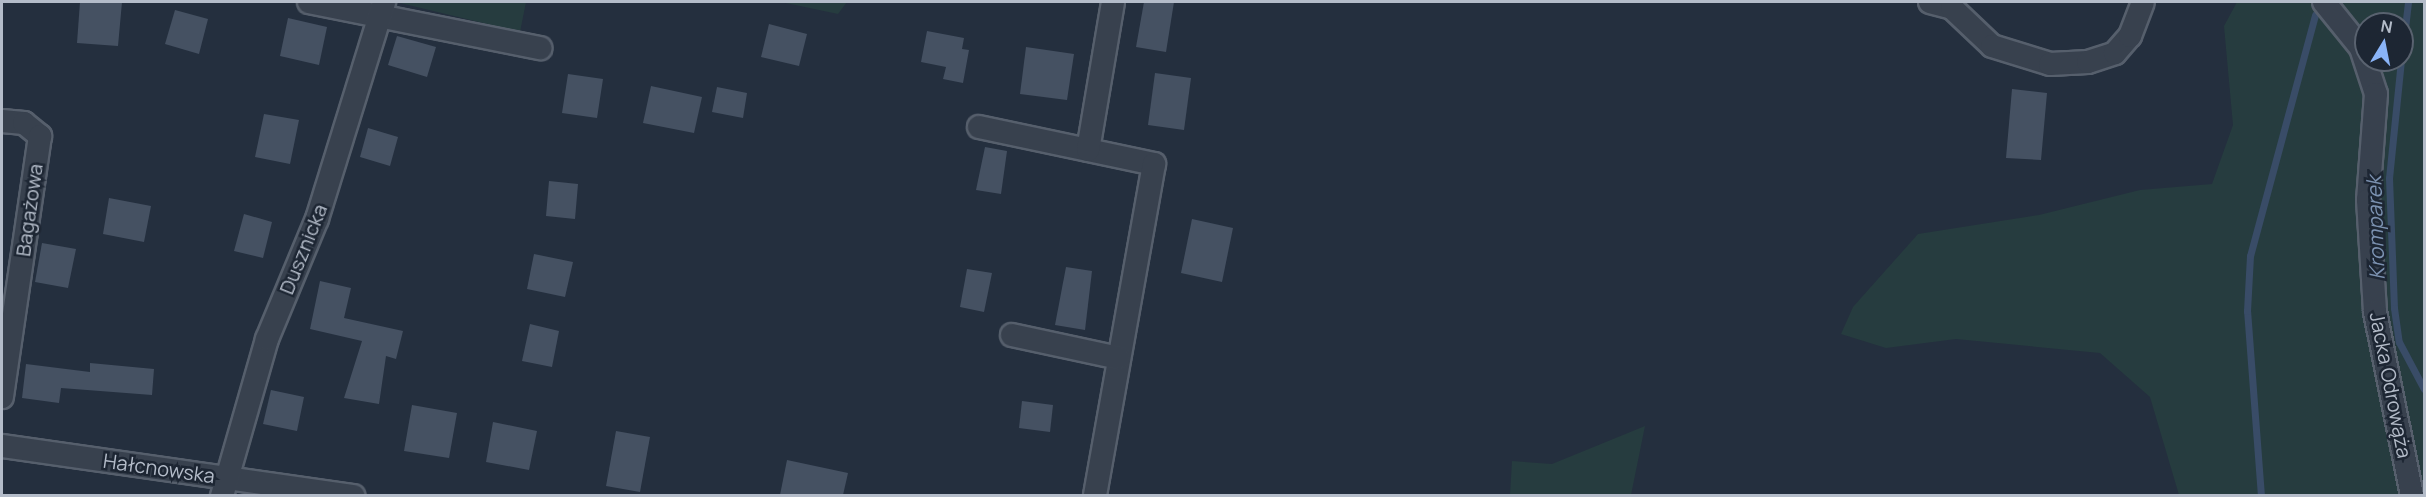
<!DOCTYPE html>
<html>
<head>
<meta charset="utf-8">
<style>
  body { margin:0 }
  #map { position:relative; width:2426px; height:497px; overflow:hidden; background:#242f3e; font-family:Manrope,sans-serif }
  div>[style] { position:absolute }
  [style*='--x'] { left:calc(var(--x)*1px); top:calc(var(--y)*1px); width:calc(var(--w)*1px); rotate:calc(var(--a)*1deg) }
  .green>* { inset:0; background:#263c3f }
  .stream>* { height:7px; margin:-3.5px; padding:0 3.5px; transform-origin:3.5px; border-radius:3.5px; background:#394c67 }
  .building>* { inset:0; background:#455162 }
  .roads { filter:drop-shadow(2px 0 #565f6c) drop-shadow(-2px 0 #565f6c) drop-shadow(0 2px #565f6c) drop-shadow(0 -2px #565f6c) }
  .minor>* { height:22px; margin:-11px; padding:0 11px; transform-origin:11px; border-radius:11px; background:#38414e }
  span { translate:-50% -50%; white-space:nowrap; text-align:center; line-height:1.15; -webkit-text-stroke:5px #1d2633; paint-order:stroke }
  .street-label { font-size:20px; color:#b4bcc9 }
  .water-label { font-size:21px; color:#7c92b1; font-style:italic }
  .frame { position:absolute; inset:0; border:3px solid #b4bcc9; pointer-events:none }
  .north { position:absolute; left:2354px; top:12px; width:60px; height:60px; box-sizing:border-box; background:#1d2633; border:2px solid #59626f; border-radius:50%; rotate:10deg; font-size:16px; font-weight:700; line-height:24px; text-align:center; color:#b4bcc9 }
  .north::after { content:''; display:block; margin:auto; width:21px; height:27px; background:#8ab4f8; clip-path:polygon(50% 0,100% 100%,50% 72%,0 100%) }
</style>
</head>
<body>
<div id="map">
  <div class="green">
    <i style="clip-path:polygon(396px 2px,526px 2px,520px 32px)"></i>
    <i style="clip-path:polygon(781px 2px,847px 2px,838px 14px)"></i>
    <i style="clip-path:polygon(evenodd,2237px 2px,2424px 2px,2424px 495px,2179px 495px,2150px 397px,2100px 353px,1956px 339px,1886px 348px,1841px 334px,1853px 307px,1918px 234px,2039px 215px,2140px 190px,2212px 184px,2233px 125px,2224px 26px,2237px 2px,2366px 24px,2402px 24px,2402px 60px,2366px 60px,2366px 24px)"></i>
    <i style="clip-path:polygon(1645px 426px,1631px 495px,1510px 495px,1512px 461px,1552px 464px)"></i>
  </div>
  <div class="stream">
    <i style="--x:2402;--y:54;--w:52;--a:-83.4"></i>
    <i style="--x:2401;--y:60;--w:119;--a:95.8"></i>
    <i style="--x:2389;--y:178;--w:130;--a:87.8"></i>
    <i style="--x:2394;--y:308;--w:34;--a:82"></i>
    <i style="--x:2399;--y:342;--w:53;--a:62"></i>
    <i style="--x:2261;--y:496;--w:186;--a:-94.3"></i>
    <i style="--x:2247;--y:311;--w:55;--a:-86.9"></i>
    <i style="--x:2250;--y:256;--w:250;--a:-74.9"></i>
  </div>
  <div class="building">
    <i style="clip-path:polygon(80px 2px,122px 2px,118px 46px,77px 43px)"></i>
    <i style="clip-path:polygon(1144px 2px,1174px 2px,1166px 52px,1136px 47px)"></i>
    <i style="clip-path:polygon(175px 10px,208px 19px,199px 54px,165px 44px)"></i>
    <i style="clip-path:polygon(288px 18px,327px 27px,319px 65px,280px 56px)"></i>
    <i style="clip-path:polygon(769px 24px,807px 34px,799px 66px,761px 57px)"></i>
    <i style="clip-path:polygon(927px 31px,964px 38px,962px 49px,969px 50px,963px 83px,943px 79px,946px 67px,921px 62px)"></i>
    <i style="clip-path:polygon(397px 36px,436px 47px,427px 77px,388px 65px)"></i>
    <i style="clip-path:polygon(1026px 47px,1074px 54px,1067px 100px,1020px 94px)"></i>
    <i style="clip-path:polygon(1155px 73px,1191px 78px,1184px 130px,1148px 125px)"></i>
    <i style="clip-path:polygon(568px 74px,603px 79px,597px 118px,562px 113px)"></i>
    <i style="clip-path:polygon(651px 86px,702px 97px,694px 133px,643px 123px)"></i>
    <i style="clip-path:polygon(717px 87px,747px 93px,743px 118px,712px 112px)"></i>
    <i style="clip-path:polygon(2012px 89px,2047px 93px,2041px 160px,2006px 158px)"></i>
    <i style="clip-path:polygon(264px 114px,299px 120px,290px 164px,255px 157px)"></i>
    <i style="clip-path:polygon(368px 128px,398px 137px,390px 166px,360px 157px)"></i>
    <i style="clip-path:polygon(985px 147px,1007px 151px,1001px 194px,976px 190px)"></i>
    <i style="clip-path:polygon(549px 181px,578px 184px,575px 219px,546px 216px)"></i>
    <i style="clip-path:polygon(109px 198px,151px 206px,144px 242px,103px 234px)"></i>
    <i style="clip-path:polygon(244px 214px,272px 222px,263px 258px,234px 251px)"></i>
    <i style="clip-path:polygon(1192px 219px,1233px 228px,1222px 282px,1181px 273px)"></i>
    <i style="clip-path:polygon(42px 243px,76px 249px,68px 288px,35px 282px)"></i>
    <i style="clip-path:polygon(534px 254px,573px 262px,565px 297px,527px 289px)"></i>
    <i style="clip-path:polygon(1066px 267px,1092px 271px,1085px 330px,1055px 325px)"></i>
    <i style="clip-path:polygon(967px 269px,992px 273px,984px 312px,960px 307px)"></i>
    <i style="clip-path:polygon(320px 281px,351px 288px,344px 318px,403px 331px,396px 359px,386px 356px,379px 404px,344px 398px,362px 341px,310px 329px)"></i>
    <i style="clip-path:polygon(530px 324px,559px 331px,552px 367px,522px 361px)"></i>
    <i style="clip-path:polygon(90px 363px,154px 369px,152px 395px,61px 388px,59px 403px,22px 398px,26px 364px,90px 372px)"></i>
    <i style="clip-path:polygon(271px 390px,304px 397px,297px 431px,263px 424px)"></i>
    <i style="clip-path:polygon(1022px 401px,1053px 405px,1050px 432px,1019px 428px)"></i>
    <i style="clip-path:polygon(412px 405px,457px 413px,449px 458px,404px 451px)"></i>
    <i style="clip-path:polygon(493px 422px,537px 431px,529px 470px,486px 462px)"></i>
    <i style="clip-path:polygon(616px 431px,650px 437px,640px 492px,606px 486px)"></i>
    <i style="clip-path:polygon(787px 460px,848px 473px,843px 495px,780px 495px)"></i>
  </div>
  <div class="roads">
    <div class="minor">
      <i style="--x:309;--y:2;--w:236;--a:11.3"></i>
      <i style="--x:1930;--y:2;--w:23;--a:15"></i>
      <i style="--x:1952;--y:8;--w:55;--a:43.5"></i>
      <i style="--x:1992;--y:46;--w:61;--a:17.2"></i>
      <i style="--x:2050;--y:64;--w:38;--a:-3"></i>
      <i style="--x:2088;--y:62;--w:28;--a:-18"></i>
      <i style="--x:2115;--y:53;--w:23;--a:-49"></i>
      <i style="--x:2130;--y:36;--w:36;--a:-69"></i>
      <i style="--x:2324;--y:2;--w:59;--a:51.2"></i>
      <i style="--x:2361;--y:48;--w:48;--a:71.9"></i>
      <i style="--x:2376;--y:94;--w:106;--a:94.3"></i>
      <i style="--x:2368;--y:200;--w:112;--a:86.4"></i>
      <i style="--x:2375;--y:312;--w:188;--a:78.6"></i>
      <i style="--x:2;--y:121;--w:22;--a:5"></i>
      <i style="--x:24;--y:123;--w:21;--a:39"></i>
      <i style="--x:40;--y:136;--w:264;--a:98.3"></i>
      <i style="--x:979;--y:127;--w:179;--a:11.9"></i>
      <i style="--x:1154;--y:164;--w:337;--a:100.1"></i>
      <i style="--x:1088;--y:150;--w:150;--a:-80.4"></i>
      <i style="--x:1012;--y:335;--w:109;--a:12.1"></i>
      <i style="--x:2;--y:446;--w:355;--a:8.1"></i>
      <i style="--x:222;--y:496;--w:163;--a:-74"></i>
      <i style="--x:267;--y:339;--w:130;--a:-67.4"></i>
      <i style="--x:317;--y:219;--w:227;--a:-72.8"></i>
    </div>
  </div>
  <div class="street-label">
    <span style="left:29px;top:210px;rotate:-82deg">Bagażowa</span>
    <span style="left:303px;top:249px;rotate:-68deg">Dusznicka</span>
    <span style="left:2391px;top:385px;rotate:79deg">Jacka Odrowąża</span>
    <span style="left:159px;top:468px;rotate:8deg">Hałcnowska</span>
  </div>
  <div class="water-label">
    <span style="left:2375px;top:228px;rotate:-92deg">Kromparek</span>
  </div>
  <div class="frame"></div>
  <div class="north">N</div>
</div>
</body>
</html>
